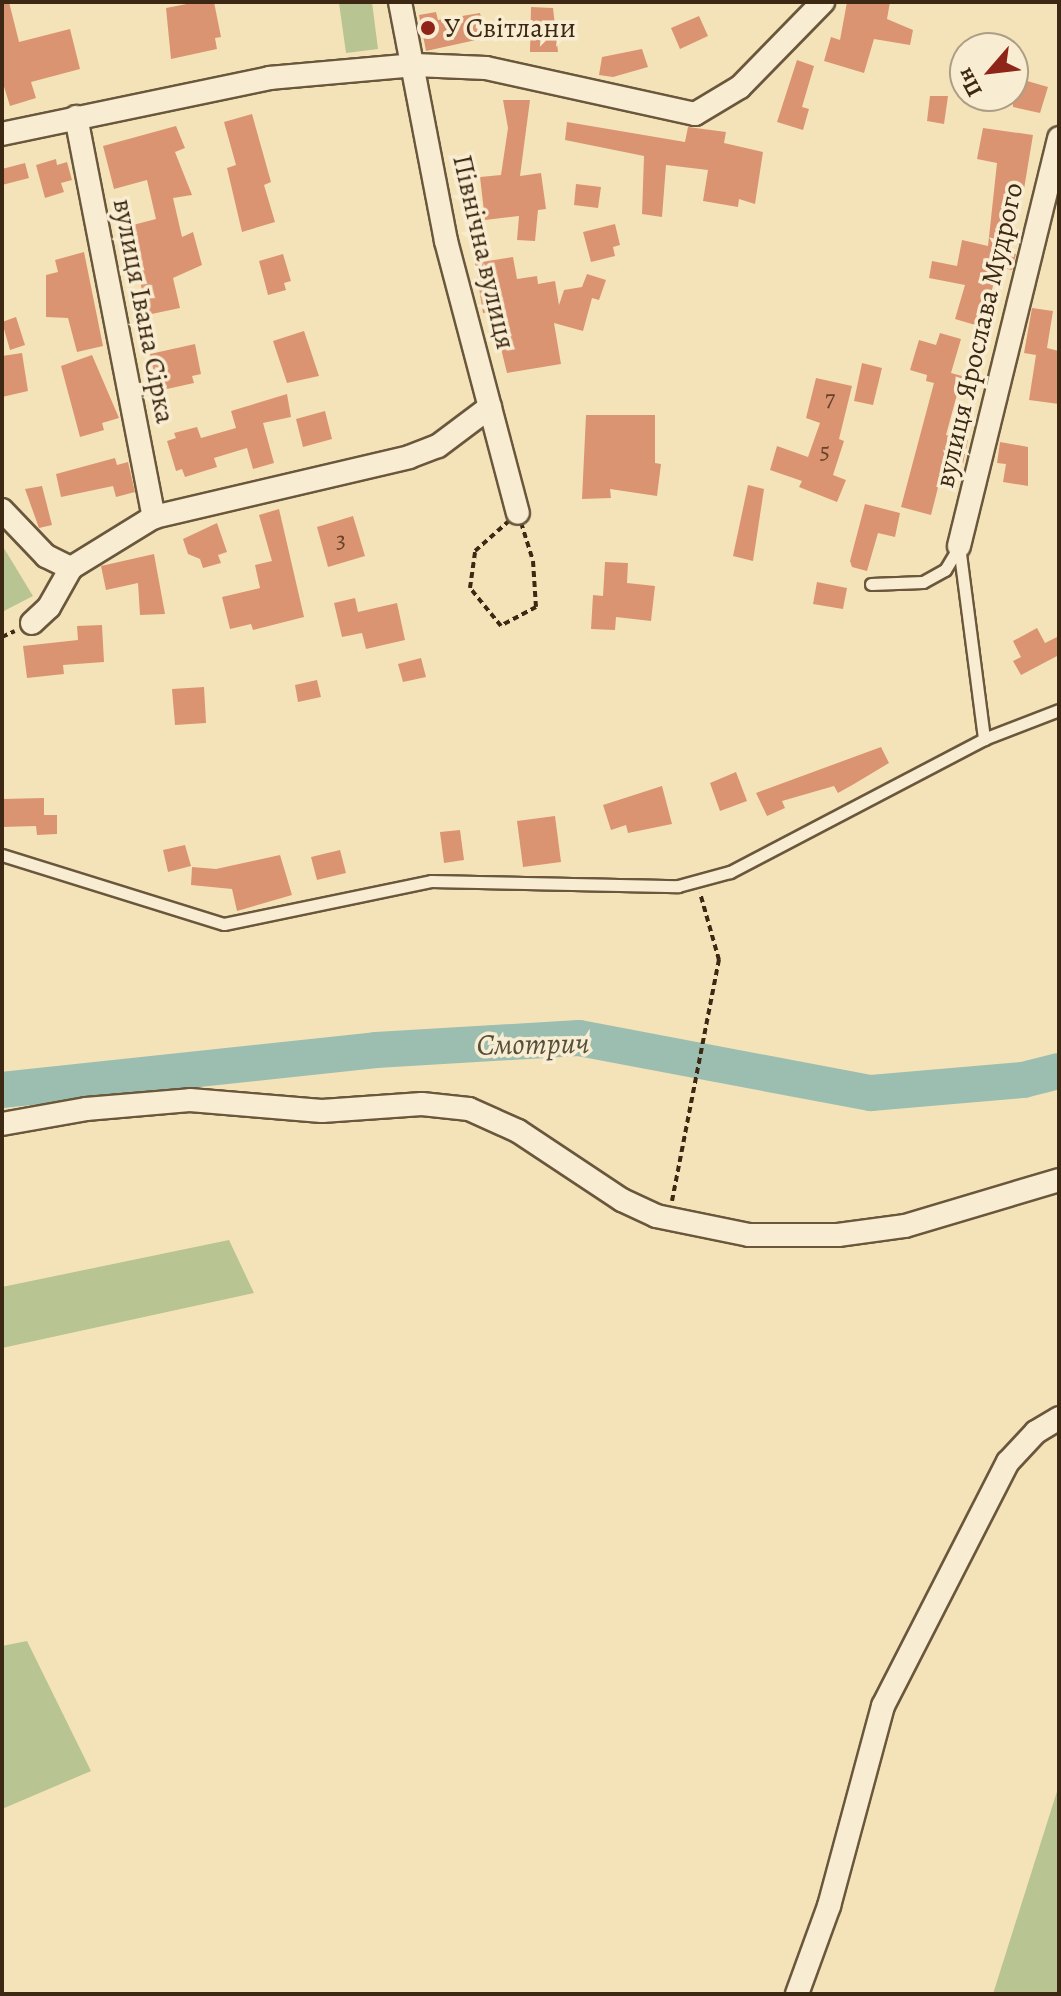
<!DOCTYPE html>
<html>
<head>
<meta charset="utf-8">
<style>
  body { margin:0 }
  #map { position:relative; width:1061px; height:1996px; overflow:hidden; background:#f4e3b9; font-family:Alegreya,serif }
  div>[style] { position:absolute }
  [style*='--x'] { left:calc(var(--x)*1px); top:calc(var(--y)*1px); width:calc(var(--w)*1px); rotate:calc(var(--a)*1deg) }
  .green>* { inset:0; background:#b8c492 }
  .river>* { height:36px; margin:-18px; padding:0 18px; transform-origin:18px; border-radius:18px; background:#9cbeb1 }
  .building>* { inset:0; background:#db9471 }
  .path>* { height:4px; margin-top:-2px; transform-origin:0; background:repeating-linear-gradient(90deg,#3c2813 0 6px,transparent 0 10px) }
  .roads { filter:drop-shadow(2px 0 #6a573c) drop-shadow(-2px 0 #6a573c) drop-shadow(0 2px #6a573c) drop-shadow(0 -2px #6a573c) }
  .service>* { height:11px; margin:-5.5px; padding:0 5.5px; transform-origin:5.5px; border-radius:5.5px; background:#f8edd2 }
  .minor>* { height:22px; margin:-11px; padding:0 11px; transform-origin:11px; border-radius:11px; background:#f8edd2 }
  .dots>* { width:22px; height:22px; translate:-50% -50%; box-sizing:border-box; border:4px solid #f8edd2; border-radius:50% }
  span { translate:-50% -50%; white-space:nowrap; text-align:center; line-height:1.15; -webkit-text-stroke:7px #f8edd2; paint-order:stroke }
  .number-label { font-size:24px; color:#64432a }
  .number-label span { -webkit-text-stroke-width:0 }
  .poi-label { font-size:28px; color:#3c2813 }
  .left { translate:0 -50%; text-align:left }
  .street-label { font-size:28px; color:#3c2813 }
  .water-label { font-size:30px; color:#544e3a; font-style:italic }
  .frame { position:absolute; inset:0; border:4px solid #3c2813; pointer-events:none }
  .north { position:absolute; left:949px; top:32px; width:80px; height:80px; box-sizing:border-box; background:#f8edd2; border:2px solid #ad9e86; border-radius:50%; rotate:242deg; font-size:22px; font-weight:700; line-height:32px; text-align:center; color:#3c2813 }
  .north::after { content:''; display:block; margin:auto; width:28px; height:36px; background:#8f2418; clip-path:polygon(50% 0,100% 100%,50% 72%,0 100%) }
</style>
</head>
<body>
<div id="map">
  <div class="green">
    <i style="clip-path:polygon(372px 2px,378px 49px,346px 53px,339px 3px)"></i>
    <i style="clip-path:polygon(2px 545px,33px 596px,2px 612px)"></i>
    <i style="clip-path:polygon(229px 1240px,254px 1293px,2px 1348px,2px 1287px)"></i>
    <i style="clip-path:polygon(27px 1641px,91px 1771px,2px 1809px,2px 1646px)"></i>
    <i style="clip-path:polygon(1059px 1785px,1059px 1994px,993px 1994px)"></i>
  </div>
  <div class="river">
    <i style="--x:2;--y:1090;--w:376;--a:-6.1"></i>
    <i style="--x:376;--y:1050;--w:203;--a:-3.4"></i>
    <i style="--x:579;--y:1038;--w:297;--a:10.7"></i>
    <i style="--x:871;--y:1093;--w:153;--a:-4.9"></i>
    <i style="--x:1023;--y:1080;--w:37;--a:-14"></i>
  </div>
  <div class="building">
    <i style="clip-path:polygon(2px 2px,9px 2px,19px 42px,70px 29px,80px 69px,31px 82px,36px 98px,10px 106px,2px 80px)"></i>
    <i style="clip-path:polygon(197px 2px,214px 2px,221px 37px,215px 38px,217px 49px,171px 59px,166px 8px)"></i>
    <i style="clip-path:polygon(847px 2px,890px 2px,887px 19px,913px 30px,910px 45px,874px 39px,864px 73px,824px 61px,831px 37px,840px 40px)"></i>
    <i style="clip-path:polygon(531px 7px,553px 8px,558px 52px,530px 52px)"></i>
    <i style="clip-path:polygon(436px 12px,438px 20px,480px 13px,485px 38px,426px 51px,419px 15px)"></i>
    <i style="clip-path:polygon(699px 16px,708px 36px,680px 49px,671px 28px)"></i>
    <i style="clip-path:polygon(642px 49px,648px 67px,613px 77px,599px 75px,602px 57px)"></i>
    <i style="clip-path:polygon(797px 60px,814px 66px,802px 107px,809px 109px,803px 130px,777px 122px)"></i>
    <i style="clip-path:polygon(1013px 77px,1048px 87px,1040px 113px,1013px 107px)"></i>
    <i style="clip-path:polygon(930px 96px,948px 96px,944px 124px,927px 121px)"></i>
    <i style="clip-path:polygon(503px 100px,530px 100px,520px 176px,541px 173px,546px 209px,538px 210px,535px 241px,517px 240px,519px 216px,485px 220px,480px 177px,501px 175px,508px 128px)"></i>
    <i style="clip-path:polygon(252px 114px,271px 182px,264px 185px,275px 222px,242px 232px,227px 168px,236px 165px,224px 122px)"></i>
    <i style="clip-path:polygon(567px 122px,685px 142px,688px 127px,726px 132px,724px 143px,763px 152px,755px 204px,739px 199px,738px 207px,703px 201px,708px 170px,666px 165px,662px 217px,642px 214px,644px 156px,565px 140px)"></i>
    <i style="clip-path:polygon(176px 126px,185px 148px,175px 152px,192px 195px,173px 198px,182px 237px,193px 232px,202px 265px,173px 278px,180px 308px,147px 315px,129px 226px,156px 219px,147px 180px,114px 189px,103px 146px)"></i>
    <i style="clip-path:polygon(983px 128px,1033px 135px,1023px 195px,1009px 191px,1004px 252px,1016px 254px,1012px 270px,998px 267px,982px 327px,955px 319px,965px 285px,929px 278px,932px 261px,957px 266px,962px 240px,988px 246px,997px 163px,977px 159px)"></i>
    <i style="clip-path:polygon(56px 159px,57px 165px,67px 162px,72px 180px,61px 183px,64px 192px,45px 198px,36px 165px)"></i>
    <i style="clip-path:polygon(25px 163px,29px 178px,2px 185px,2px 169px)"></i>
    <i style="clip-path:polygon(576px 184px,601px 187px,598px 208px,574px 205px)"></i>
    <i style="clip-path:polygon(615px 224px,620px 245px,613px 247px,615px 256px,591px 262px,583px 232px)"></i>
    <i style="clip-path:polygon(84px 252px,103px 346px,77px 352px,68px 318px,46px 317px,46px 275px,58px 272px,55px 260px)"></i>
    <i style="clip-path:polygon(283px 254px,291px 281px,284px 283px,286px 290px,268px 295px,259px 261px)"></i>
    <i style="clip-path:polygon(513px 257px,517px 279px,537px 276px,538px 284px,555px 281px,559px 305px,564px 290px,582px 287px,587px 274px,606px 280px,599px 300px,592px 298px,583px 331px,554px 323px,561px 364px,507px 373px,492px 312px,483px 313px,475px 263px)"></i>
    <i style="clip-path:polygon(1032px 308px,1053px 311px,1047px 348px,1059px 351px,1059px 404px,1029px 400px,1036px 355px,1024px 353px)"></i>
    <i style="clip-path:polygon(16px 317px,25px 345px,10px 350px,2px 322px)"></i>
    <i style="clip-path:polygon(304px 331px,319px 376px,287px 383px,273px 341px)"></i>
    <i style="clip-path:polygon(940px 333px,961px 339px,951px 373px,962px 376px,946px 435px,968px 440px,963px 464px,945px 460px,931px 515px,901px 507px,934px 383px,926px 381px,927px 375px,910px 370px,919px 340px,936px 345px)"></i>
    <i style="clip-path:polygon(195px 344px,201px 374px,192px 376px,194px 383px,158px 391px,150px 354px)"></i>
    <i style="clip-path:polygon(22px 353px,28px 391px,2px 397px,2px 356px)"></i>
    <i style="clip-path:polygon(92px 355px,119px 418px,102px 423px,104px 430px,80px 437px,61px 366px)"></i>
    <i style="clip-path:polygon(862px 363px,882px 368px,873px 405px,854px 401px)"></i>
    <i style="clip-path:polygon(816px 378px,852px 386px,839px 439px,844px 441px,833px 475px,846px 480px,837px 502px,799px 487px,802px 481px,770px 470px,777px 446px,808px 457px,820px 423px,806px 418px)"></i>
    <i style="clip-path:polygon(287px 394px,291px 417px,263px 423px,274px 463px,253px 469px,247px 448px,214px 458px,217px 467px,185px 477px,182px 469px,176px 471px,167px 441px,176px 438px,174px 433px,197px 427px,201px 438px,236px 428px,231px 411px)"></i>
    <i style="clip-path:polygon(325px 411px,332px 439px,303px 447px,296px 419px)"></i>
    <i style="clip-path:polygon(586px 415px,655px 415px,655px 463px,661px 464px,657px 496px,610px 489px,611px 498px,582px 499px)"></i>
    <i style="clip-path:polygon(1000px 442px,1028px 447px,1028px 486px,1003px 482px,1006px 464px,997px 463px)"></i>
    <i style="clip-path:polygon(115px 458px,117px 465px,128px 462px,135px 492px,116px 497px,113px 486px,61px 497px,56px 474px)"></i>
    <i style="clip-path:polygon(748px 485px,764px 489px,753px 561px,733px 556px)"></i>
    <i style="clip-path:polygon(42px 486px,52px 525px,39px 528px,25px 489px)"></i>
    <i style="clip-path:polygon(865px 504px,900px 513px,895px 537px,878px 533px,867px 571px,852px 567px,850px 561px)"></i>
    <i style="clip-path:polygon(279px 509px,304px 617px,253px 630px,251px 624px,230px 629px,222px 597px,260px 588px,255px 565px,272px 561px,259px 515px)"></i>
    <i style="clip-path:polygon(353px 516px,365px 556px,328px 567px,317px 527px)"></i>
    <i style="clip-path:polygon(217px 523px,227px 552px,218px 555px,221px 563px,203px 568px,200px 559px,188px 554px,183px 539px)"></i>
    <i style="clip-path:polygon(154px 554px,165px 614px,140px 615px,138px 583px,106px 590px,101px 566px)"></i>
    <i style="clip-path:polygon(605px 562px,628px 563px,627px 583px,655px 586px,651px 621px,616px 617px,615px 630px,591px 629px,593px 595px,603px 596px)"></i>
    <i style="clip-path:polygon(817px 582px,847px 588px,843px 609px,813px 604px)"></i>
    <i style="clip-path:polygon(355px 598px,358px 612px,397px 603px,405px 640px,366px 649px,362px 633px,342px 637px,334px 603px)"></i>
    <i style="clip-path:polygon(102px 625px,104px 662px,63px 665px,64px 674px,27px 678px,23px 646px,78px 640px,77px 626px)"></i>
    <i style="clip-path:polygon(1037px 628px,1045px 643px,1059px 636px,1059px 655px,1021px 675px,1013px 661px,1021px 657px,1013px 641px)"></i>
    <i style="clip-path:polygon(421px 658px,426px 677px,403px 682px,398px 664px)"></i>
    <i style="clip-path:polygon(317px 680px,321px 697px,298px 702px,295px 685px)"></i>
    <i style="clip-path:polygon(204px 687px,206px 723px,175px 725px,172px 689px)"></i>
    <i style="clip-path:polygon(881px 747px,889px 763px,854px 784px,838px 793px,834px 786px,782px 801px,785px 808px,767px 816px,756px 793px)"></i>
    <i style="clip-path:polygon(736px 772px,747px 801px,720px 811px,710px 783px)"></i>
    <i style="clip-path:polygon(662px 786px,672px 824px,628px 833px,626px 825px,611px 830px,603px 805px)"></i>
    <i style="clip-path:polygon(44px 798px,44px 815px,57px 815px,57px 834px,37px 835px,36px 826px,2px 827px,2px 799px)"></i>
    <i style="clip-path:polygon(555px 816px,561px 862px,523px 867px,517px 821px)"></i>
    <i style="clip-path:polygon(460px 830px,464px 860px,444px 863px,440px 832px)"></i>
    <i style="clip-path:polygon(185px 845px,191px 866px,168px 872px,163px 850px)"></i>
    <i style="clip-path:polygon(340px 850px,346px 873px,317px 880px,311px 857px)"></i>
    <i style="clip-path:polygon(280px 855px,292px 895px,237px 911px,232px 889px,191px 885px,192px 867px,216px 869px)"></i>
  </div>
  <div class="path">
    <i style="--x:518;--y:513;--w:50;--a:72.6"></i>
    <i style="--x:533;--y:561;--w:46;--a:86.3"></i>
    <i style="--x:536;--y:607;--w:40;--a:152"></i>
    <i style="--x:501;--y:626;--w:49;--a:-129.2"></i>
    <i style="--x:470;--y:588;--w:37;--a:-82"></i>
    <i style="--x:475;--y:551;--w:57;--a:-41.5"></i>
    <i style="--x:2;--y:637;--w:14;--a:-25"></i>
    <i style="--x:672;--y:1201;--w:246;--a:-79"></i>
    <i style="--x:719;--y:960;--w:70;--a:-105.8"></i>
  </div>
  <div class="roads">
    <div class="service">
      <i style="--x:959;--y:546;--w:195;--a:82.6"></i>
      <i style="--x:871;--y:584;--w:52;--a:-2.2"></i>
      <i style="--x:923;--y:582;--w:25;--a:-29"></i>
      <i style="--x:945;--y:570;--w:27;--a:-59"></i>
      <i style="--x:2;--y:855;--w:232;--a:17.3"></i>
      <i style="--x:224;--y:924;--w:211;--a:-11.7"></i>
      <i style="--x:431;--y:881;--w:247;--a:1.2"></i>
      <i style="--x:678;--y:886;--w:54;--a:-15.1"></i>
      <i style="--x:730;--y:872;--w:287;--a:-27.6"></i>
      <i style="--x:984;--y:739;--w:80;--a:-21.1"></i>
    </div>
    <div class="minor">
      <i style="--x:400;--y:2;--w:243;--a:79.1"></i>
      <i style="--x:446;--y:241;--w:281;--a:75.2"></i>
      <i style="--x:76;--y:117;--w:408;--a:79"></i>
      <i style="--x:2;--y:134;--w:273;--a:-11.8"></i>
      <i style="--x:269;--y:78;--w:147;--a:-5.1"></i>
      <i style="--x:415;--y:65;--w:71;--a:2.4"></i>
      <i style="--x:486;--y:68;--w:214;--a:12.4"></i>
      <i style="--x:695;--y:114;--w:52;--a:-31"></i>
      <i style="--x:740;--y:87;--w:119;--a:-45.7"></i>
      <i style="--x:2;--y:510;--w:64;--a:46.3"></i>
      <i style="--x:46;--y:556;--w:28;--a:26"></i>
      <i style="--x:959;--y:546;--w:420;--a:-76.2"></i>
      <i style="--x:32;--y:623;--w:23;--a:-43"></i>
      <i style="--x:49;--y:607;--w:45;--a:-60.6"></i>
      <i style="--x:71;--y:568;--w:97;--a:-31.6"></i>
      <i style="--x:154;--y:517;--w:262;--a:-13.2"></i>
      <i style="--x:409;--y:457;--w:31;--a:-21"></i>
      <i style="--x:438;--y:446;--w:65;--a:-36.9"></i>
      <i style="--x:2;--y:1124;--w:85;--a:-10.1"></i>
      <i style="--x:86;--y:1109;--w:104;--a:-4.9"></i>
      <i style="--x:190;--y:1100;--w:132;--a:4.8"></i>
      <i style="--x:322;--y:1111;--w:100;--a:-4"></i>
      <i style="--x:422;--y:1104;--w:47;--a:6.1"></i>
      <i style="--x:469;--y:1109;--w:54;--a:24.2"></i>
      <i style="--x:518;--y:1131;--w:125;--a:33.6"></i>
      <i style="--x:622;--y:1200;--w:38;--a:25"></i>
      <i style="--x:656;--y:1216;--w:95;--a:11.5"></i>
      <i style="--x:749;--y:1235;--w:89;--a:0"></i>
      <i style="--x:838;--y:1235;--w:68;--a:-7.7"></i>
      <i style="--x:905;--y:1226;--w:161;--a:-16.6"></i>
      <i style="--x:797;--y:1994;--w:94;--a:-70"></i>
      <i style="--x:829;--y:1906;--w:207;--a:-74.9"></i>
      <i style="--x:883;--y:1706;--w:274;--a:-62.9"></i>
      <i style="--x:1008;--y:1462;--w:41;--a:-47"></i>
      <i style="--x:1036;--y:1432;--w:27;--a:-31"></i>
    </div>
  </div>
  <div class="dots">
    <i style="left:428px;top:28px;background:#8f2418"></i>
  </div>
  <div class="number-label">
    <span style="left:830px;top:399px">7</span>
    <span style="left:825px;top:452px">5</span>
    <span style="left:341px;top:541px">3</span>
  </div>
  <div class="poi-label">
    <span class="left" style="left:444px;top:28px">У Світлани</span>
  </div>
  <div class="street-label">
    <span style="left:484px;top:252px;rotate:77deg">Північна вулиця</span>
    <span style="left:144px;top:311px;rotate:79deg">вулиця Івана Сірка</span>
    <span style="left:979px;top:335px;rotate:-77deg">вулиця Ярослава Мудрого</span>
  </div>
  <div class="water-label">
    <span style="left:533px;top:1044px;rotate:-1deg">Смотрич</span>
  </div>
  <div class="frame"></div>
  <div class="north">Пн</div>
</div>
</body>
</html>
